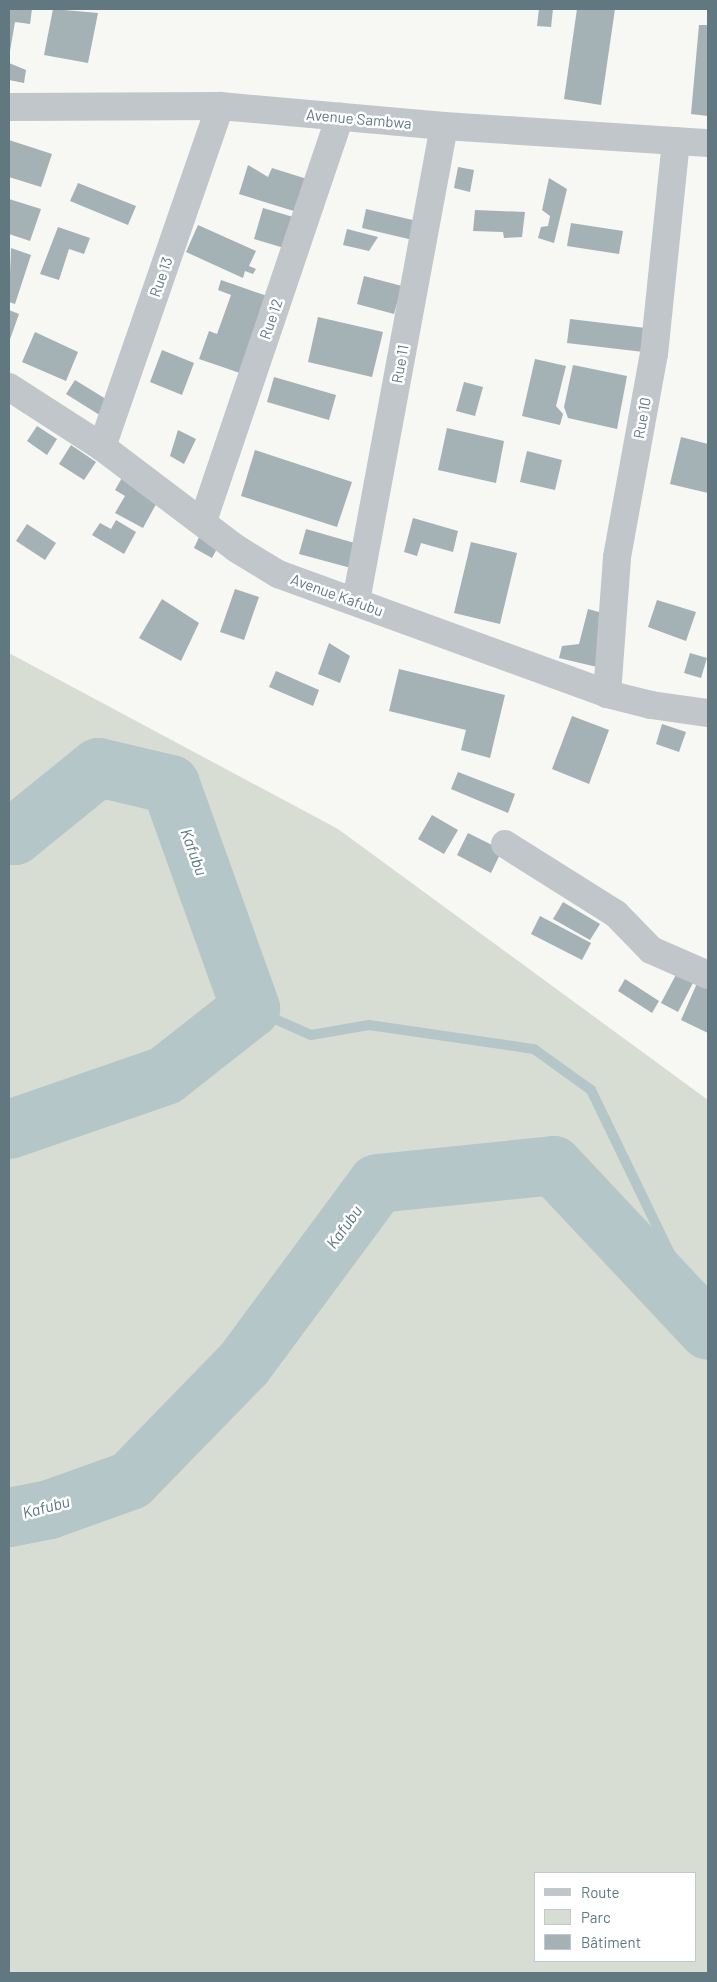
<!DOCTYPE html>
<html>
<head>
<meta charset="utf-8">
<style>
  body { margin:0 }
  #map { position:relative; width:717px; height:1982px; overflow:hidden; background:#f7f7f4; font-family:Barlow,sans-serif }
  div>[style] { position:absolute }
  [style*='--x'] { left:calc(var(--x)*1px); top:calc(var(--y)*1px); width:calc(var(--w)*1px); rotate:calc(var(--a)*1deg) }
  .green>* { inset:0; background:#d8ddd3 }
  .stream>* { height:10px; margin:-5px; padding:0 5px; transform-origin:5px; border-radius:5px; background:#b5c6c8 }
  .river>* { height:59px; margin:-29.5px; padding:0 29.5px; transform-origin:29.5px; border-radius:29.5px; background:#b5c6c8 }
  .building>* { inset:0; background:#a4b1b5 }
  .street>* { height:28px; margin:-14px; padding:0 14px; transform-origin:14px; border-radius:14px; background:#c0c6c9 }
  span { translate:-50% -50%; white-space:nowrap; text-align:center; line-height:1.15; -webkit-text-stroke:5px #fff; paint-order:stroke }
  .street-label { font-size:15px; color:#617881 }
  .water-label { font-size:16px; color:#5b787c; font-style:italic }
  .frame { position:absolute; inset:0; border:10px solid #617881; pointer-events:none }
  .legend { position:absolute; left:534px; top:1872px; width:162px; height:90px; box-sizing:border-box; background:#fff; border:1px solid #c0c9cd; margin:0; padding:6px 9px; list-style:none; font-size:15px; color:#617881 }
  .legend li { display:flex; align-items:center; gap:10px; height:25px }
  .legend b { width:25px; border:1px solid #c0c9cd }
</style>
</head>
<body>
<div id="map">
  <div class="green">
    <i style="clip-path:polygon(evenodd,9px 653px,338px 829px,708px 1100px,708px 1973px,9px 1973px,9px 653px,536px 1873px,696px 1873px,696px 1961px,536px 1961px,536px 1873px)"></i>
  </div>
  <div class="stream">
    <i style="--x:250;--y:1008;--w:67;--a:23.9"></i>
    <i style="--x:311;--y:1035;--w:59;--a:-9.8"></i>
    <i style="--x:369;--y:1025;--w:167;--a:8.3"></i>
    <i style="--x:534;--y:1049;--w:70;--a:35.7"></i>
    <i style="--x:591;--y:1090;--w:264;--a:64.2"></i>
  </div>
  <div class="river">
    <i style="--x:9;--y:832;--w:6;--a:31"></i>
    <i style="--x:14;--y:835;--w:108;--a:-39"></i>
    <i style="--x:98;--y:767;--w:74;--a:13.3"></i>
    <i style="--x:170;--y:784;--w:238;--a:70.3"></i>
    <i style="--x:250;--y:1008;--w:108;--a:141.8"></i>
    <i style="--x:165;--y:1075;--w:165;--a:160.9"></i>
    <i style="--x:9;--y:1517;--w:41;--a:-11.3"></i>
    <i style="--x:49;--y:1509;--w:86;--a:-19.7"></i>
    <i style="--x:130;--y:1480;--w:162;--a:-45.8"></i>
    <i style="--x:243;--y:1364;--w:225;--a:-53.5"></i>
    <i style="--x:377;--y:1183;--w:177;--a:-5.8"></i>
    <i style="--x:553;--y:1165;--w:226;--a:46.8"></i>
  </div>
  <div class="building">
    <i style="clip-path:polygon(9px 9px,32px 9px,30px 24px,15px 22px,10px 51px)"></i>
    <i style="clip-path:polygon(53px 9px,98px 13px,88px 63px,44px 55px)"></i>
    <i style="clip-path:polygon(539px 9px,553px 9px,551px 27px,537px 26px)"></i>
    <i style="clip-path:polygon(577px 9px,615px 9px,601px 105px,564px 99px)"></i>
    <i style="clip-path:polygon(699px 25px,708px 25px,708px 116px,691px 114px)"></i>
    <i style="clip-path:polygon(9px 63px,26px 70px,24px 83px,9px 80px)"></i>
    <i style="clip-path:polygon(9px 140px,52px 154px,41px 187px,9px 177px)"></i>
    <i style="clip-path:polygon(248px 165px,268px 177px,272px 168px,307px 179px,297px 212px,239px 194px)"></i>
    <i style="clip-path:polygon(458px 167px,474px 170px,470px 192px,454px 188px)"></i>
    <i style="clip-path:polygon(549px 178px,567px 189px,554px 243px,538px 238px,541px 227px,548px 226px,550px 216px,542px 210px)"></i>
    <i style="clip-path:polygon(78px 183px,136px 206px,128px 225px,70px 201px)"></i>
    <i style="clip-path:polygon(9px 199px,41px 209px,30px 241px,9px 234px)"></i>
    <i style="clip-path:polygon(263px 208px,303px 220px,294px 251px,254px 239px)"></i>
    <i style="clip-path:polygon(366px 209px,421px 222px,417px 241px,362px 228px)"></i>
    <i style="clip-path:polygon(475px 210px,525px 212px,522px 237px,504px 238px,503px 232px,473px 231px)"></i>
    <i style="clip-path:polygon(571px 223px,623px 231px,619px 254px,567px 246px)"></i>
    <i style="clip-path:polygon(198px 225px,256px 251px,249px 266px,256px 269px,253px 274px,245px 271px,243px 278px,186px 252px)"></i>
    <i style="clip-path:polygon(58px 227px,90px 238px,84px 254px,69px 249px,59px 280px,40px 274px)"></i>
    <i style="clip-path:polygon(347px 229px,378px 237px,369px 251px,343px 245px)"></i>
    <i style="clip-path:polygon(11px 248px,31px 255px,15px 304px,9px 302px)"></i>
    <i style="clip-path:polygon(364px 276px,402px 286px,394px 314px,357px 304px)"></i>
    <i style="clip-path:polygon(221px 280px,270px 297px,243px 374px,199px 359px,209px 331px,217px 334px,231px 295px,218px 290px)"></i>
    <i style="clip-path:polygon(9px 310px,19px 314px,9px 342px)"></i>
    <i style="clip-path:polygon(318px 317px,383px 332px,372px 377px,308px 362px)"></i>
    <i style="clip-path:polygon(570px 319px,654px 329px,652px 353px,567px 343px)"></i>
    <i style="clip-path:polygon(35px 332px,78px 352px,66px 381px,22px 362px)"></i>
    <i style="clip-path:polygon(162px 350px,194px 363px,182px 395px,150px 382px)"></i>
    <i style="clip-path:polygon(535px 359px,566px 366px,556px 406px,563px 414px,560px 425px,522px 416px)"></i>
    <i style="clip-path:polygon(573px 365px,627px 376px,617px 429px,568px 418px,564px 407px)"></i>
    <i style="clip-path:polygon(274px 377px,336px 395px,329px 420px,267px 402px)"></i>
    <i style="clip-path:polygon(75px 380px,114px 404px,106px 419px,66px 394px)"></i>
    <i style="clip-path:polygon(464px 382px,483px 387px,475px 416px,456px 411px)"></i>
    <i style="clip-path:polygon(37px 426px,57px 439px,47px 455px,27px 441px)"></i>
    <i style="clip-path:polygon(447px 428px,504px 441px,496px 483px,438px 470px)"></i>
    <i style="clip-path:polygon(178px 430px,196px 439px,184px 464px,170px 456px)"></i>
    <i style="clip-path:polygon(681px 437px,708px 444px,708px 493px,670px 484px)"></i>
    <i style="clip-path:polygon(71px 445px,96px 462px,84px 480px,59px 464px)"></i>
    <i style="clip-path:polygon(255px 450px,352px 482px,337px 527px,241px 496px)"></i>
    <i style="clip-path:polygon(527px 451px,562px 460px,555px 490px,520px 482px)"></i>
    <i style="clip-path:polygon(123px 476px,160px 497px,143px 528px,115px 513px,125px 496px,115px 490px)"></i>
    <i style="clip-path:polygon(413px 518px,458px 531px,453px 552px,421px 543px,417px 556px,404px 552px)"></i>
    <i style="clip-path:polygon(116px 520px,136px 532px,124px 554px,92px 535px,100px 523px,111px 529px)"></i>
    <i style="clip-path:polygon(27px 524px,56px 543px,45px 560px,16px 541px)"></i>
    <i style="clip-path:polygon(306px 529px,358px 544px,351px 568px,299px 554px)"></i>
    <i style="clip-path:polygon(201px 533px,220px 543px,212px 558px,194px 548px)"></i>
    <i style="clip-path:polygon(471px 542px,517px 553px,500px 624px,454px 613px)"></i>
    <i style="clip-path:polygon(235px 589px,259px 597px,244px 640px,220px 632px)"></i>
    <i style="clip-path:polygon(162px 599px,199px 623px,181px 661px,139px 638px)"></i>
    <i style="clip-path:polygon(657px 600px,696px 612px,686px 641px,648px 627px)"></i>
    <i style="clip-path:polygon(588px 609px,610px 615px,597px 667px,559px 658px,562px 646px,579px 644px)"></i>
    <i style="clip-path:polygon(329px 643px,350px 656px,340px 683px,318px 674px)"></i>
    <i style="clip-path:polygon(690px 653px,707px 658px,701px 678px,684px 673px)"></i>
    <i style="clip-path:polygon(399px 669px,505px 695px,490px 758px,461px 750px,466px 730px,389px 711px)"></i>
    <i style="clip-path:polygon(276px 671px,319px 690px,313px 706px,269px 687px)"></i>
    <i style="clip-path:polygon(572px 716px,609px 730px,589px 784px,552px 769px)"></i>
    <i style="clip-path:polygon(662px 724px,686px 732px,679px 752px,656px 744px)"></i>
    <i style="clip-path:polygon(458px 772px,515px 794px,508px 813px,451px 789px)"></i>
    <i style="clip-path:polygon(432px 815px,458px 830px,444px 854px,418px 839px)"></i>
    <i style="clip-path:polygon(468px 833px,502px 850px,491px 873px,457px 855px)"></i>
    <i style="clip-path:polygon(563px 902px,600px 924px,590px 940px,553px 919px)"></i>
    <i style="clip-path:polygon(540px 916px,591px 943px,582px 960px,531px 934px)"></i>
    <i style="clip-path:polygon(679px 969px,696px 977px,678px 1012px,661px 1003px)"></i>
    <i style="clip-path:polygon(625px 979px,659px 1001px,652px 1013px,618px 991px)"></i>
    <i style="clip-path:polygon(698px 981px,708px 985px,708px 1033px,681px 1020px)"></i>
  </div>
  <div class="street">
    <i style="--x:9;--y:107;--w:211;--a:-0.3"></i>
    <i style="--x:220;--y:106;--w:225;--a:5.1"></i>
    <i style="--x:444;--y:126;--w:265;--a:3.7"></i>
    <i style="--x:9;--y:387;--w:111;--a:32.8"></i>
    <i style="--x:102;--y:447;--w:169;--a:37.1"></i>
    <i style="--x:237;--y:549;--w:48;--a:31.4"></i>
    <i style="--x:278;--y:574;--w:350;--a:20"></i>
    <i style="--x:607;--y:694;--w:45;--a:14"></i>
    <i style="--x:651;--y:705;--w:58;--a:8"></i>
    <i style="--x:102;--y:447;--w:361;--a:-70.9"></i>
    <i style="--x:203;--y:521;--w:427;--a:-71.3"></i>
    <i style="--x:356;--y:601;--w:483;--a:-79.5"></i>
    <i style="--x:607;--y:694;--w:137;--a:-85.8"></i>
    <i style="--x:617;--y:557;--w:206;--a:-79.7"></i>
    <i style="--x:654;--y:354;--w:214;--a:-84.1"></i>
    <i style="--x:505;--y:844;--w:131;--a:32.2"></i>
    <i style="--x:616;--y:914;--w:50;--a:45.8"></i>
    <i style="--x:651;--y:950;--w:62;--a:23.7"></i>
  </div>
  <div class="street-label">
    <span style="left:359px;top:119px;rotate:5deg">Avenue Sambwa</span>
    <span style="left:161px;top:277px;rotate:-71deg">Rue 13</span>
    <span style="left:271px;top:319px;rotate:-71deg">Rue 12</span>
    <span style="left:400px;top:364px;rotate:-80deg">Rue 11</span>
    <span style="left:642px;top:418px;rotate:-80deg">Rue 10</span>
    <span style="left:337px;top:595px;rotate:20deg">Avenue Kafubu</span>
  </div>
  <div class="water-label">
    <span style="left:194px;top:852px;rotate:70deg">Kafubu</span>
    <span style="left:344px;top:1227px;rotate:-54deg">Kafubu</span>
    <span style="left:46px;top:1507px;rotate:-15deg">Kafubu</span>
  </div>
  <div class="frame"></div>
  <ul class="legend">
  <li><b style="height:6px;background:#c0c6c9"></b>Route</li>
  <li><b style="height:14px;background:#d8ddd3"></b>Parc</li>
  <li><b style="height:14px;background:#a4b1b5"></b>Bâtiment</li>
  </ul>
</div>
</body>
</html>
